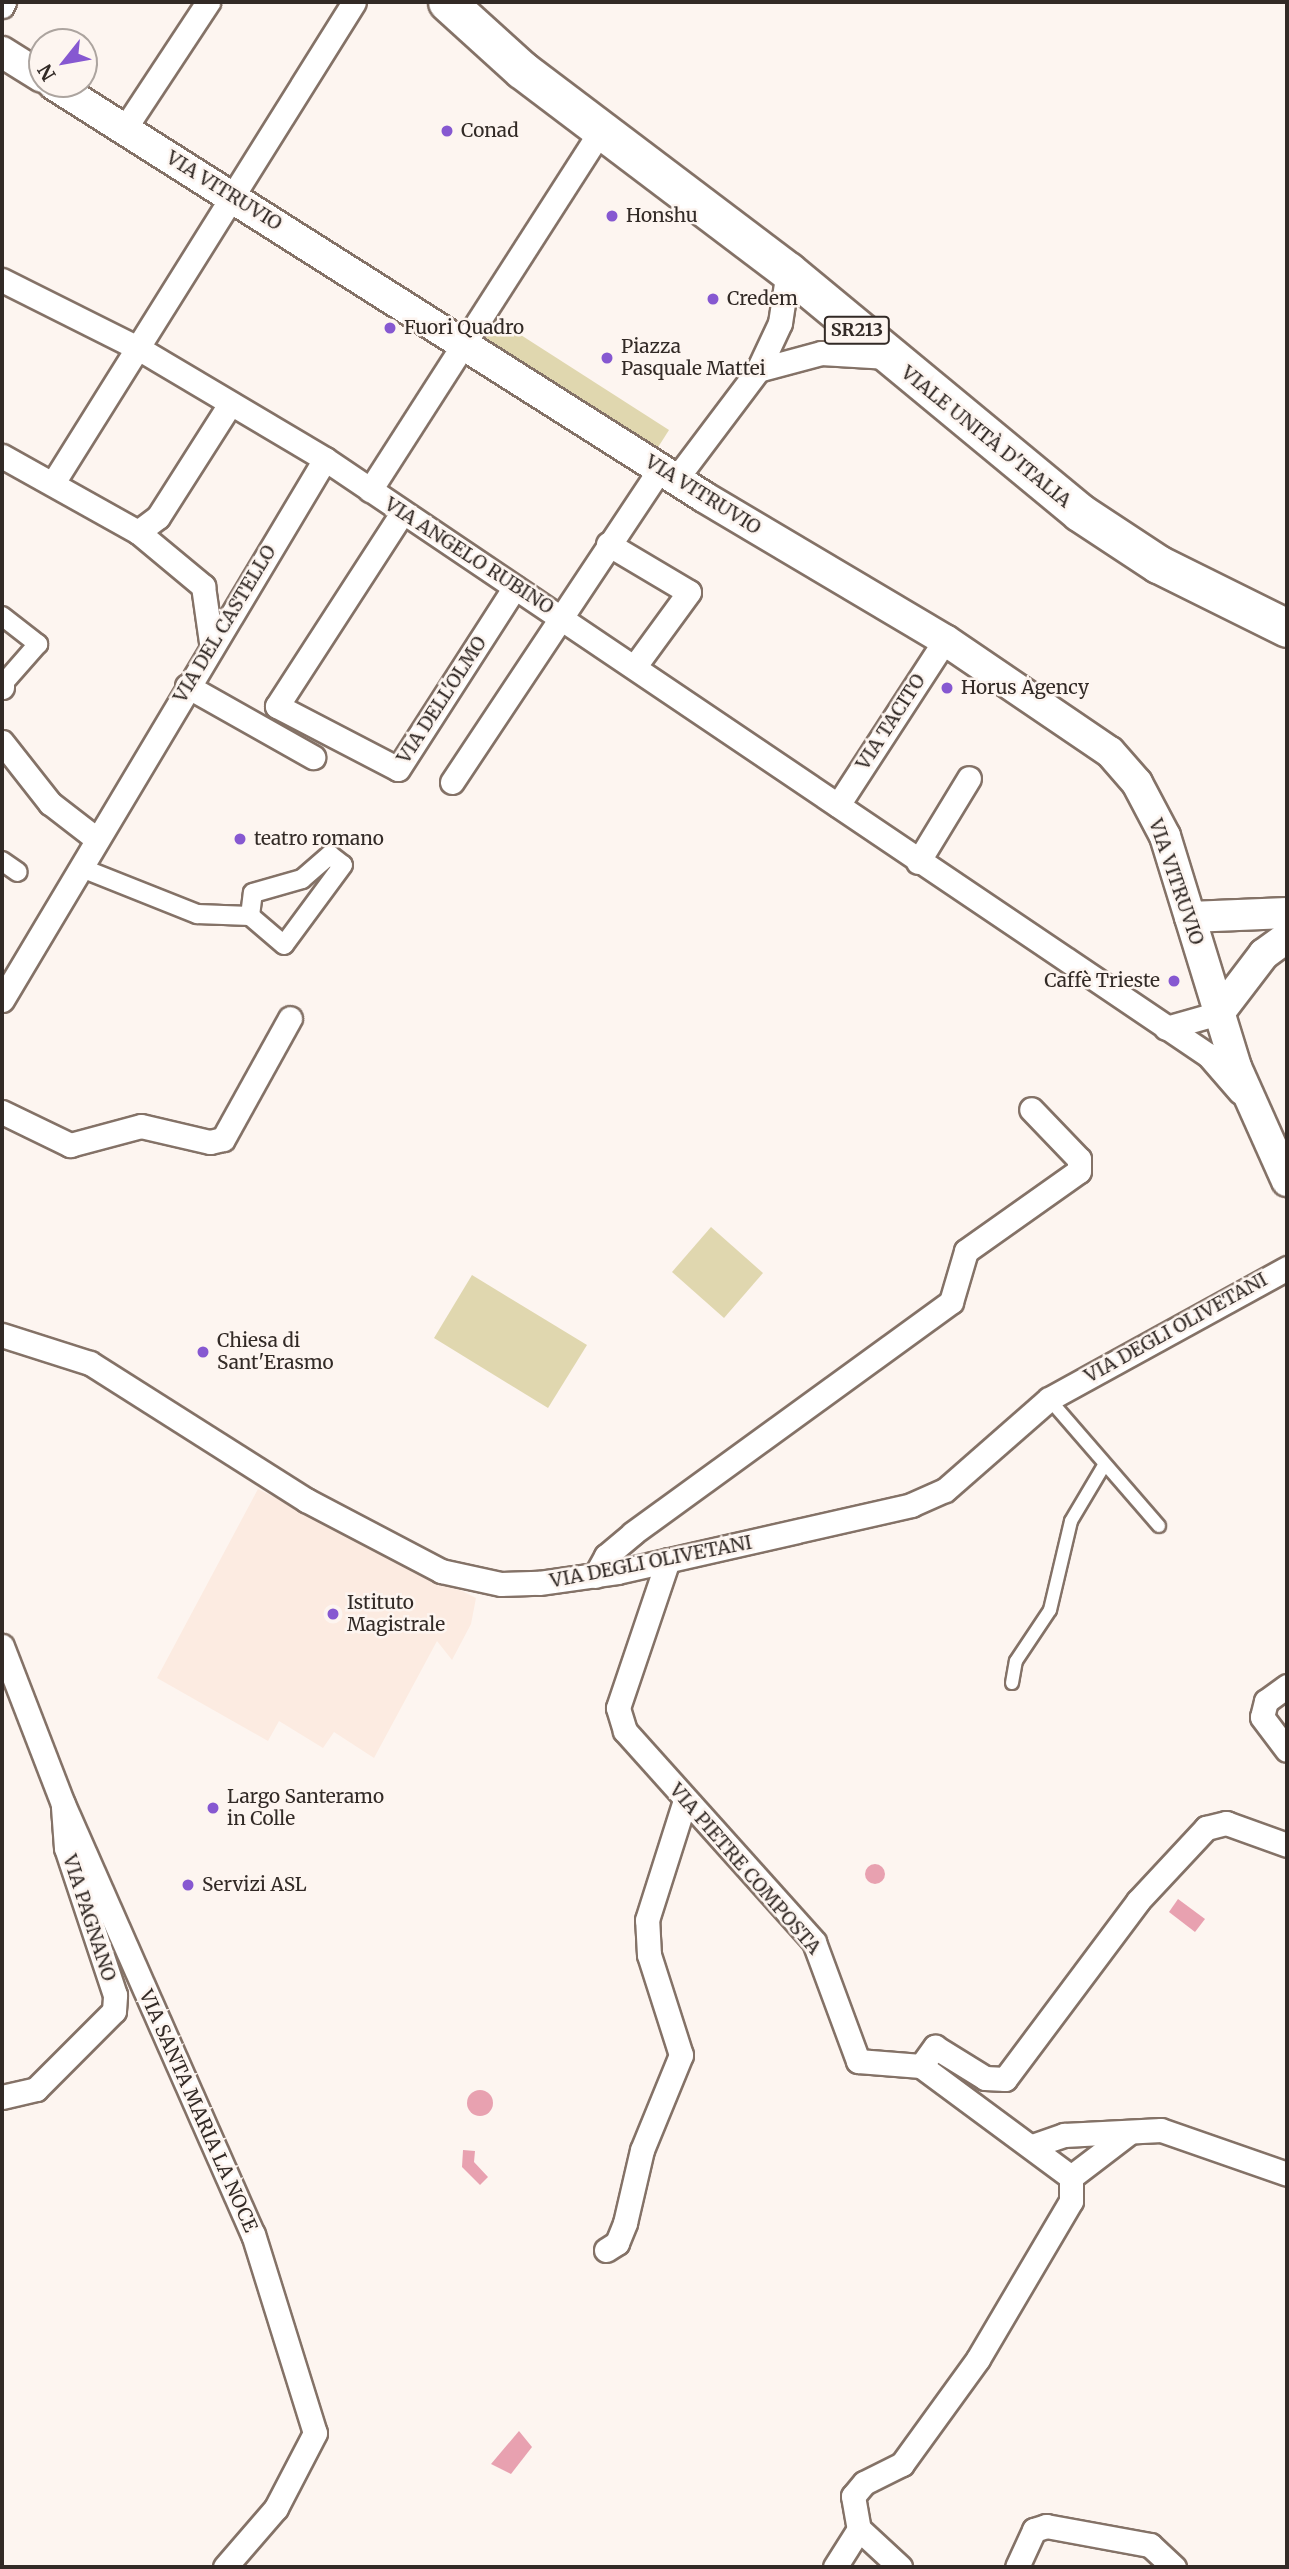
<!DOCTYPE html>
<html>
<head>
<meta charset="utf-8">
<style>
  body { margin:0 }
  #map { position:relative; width:1289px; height:2569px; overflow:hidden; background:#fdf5f0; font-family:Merriweather,serif }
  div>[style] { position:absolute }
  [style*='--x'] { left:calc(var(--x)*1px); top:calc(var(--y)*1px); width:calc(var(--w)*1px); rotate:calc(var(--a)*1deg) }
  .built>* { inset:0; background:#fcebe1 }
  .green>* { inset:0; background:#e0d7af }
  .water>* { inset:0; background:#e8a1b0 }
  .round { border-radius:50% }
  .roads { filter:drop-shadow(2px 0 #847267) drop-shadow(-2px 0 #847267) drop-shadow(0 2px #847267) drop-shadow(0 -2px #847267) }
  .service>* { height:12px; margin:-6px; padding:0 6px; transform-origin:6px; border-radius:6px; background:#fff }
  .pedestrian>* { height:18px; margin:-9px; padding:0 9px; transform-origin:9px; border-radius:9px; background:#fff }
  .minor>* { height:23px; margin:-11.5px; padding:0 11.5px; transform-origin:11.5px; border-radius:11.5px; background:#fff }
  .tertiary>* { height:30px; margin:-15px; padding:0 15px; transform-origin:15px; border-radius:15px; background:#fff }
  .primary>* { height:37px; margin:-18.5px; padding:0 18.5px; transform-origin:18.5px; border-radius:18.5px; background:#fff }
  .dots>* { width:19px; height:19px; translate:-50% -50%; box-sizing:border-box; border:4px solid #fdf5f0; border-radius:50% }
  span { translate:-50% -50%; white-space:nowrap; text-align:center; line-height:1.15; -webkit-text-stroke:5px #fdf5f0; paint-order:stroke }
  .shield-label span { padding:2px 5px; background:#fdf5f0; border:2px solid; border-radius:5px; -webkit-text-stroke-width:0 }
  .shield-label { font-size:18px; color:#322a26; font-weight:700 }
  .poi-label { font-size:19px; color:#322a26 }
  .left { translate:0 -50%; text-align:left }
  .right { translate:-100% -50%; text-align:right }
  .street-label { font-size:19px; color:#322a26 }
  .frame { position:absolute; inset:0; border:4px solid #322a26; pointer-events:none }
  .north { position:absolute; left:28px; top:28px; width:70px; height:70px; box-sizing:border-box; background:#fdf5f0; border:2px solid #aca49f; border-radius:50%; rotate:239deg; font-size:19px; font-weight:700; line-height:28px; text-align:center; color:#322a26 }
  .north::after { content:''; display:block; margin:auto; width:24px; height:32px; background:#8658d1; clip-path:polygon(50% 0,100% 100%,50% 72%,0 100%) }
</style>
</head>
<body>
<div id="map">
  <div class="built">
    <i style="clip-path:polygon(258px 1489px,476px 1598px,471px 1624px,452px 1660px,437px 1641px,374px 1758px,334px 1732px,323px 1748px,279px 1721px,268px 1741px,157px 1678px)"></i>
  </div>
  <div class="green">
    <i style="clip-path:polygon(493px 317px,669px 430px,655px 452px,479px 339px)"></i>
    <i style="clip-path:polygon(711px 1227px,763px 1273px,724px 1318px,672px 1272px)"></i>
    <i style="clip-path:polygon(472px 1275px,587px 1345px,548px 1408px,434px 1338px)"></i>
  </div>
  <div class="water">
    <i class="round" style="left:865px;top:1864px;width:20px;height:20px"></i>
    <i style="clip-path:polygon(1178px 1899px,1205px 1919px,1195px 1932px,1169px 1912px)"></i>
    <i class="round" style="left:467px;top:2090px;width:26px;height:26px"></i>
    <i style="clip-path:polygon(463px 2150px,475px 2151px,474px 2162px,488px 2177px,480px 2185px,462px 2167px)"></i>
    <i style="clip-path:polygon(519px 2431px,532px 2447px,511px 2474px,491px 2464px)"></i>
  </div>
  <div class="roads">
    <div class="service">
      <i style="--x:1049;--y:1399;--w:168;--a:49.1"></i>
      <i style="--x:1012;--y:1683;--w:22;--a:-80"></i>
      <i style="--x:1016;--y:1661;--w:61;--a:-56.3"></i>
      <i style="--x:1050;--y:1610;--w:91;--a:-76.7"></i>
      <i style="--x:1071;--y:1521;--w:63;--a:-59.3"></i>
    </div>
    <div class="pedestrian">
      <i style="--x:2;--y:616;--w:46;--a:37.9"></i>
      <i style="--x:38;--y:644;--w:55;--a:131.3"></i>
      <i style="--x:330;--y:855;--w:16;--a:38"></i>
      <i style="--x:343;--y:865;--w:99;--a:126.4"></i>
      <i style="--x:284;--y:945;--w:45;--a:-139.5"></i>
      <i style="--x:250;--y:916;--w:23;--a:-83"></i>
      <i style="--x:253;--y:893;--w:51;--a:-15.9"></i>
      <i style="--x:302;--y:879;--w:37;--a:-41"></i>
      <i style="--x:2;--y:861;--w:19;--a:35"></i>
      <i style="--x:84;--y:869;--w:122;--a:21.7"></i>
      <i style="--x:197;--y:914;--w:53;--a:2.2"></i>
    </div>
    <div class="minor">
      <i style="--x:2;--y:6;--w:4;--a:-63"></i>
      <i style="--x:125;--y:128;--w:151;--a:-56.6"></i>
      <i style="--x:2;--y:280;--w:152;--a:26.6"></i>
      <i style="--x:138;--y:348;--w:217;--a:30.7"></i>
      <i style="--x:325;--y:459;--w:1065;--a:34.02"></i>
      <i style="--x:1208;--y:1055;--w:49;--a:49.1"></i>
      <i style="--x:758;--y:370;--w:52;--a:-64.9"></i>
      <i style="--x:780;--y:323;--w:53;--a:-81.3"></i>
      <i style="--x:2;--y:456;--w:156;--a:29.2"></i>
      <i style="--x:138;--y:532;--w:85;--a:39.7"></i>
      <i style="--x:203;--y:586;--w:57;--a:81.9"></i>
      <i style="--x:676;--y:479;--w:136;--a:-53"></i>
      <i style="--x:758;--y:370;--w:65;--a:-15.1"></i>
      <i style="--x:821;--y:353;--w:67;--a:3.4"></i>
      <i style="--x:53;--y:483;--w:567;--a:-57.96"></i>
      <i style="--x:370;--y:490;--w:428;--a:-57.3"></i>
      <i style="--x:402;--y:513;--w:230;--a:122.9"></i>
      <i style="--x:277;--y:706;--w:136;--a:27.5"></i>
      <i style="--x:398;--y:769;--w:216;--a:-57.3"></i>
      <i style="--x:138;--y:532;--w:25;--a:-37"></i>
      <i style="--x:158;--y:517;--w:134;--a:-57.5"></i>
      <i style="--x:608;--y:544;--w:94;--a:30.7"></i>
      <i style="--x:689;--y:592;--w:92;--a:126.1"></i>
      <i style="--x:187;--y:686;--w:145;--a:29.4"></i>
      <i style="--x:2;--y:687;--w:2;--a:-90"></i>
      <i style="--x:2;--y:742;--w:78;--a:51.8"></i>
      <i style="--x:50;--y:803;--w:56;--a:37.7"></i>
      <i style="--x:452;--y:782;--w:376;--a:-56.4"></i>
      <i style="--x:838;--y:805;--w:197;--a:-57"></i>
      <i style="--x:918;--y:862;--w:98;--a:-58.7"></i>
      <i style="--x:2;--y:1000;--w:630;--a:-59.16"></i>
      <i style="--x:1166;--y:1028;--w:55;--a:-15.8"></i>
      <i style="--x:2;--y:1112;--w:76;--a:25.9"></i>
      <i style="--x:70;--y:1145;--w:73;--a:-15"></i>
      <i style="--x:141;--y:1126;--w:71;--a:13.1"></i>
      <i style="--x:210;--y:1142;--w:13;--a:-13"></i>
      <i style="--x:223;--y:1139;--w:138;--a:-61"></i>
      <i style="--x:2;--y:1335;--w:92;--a:17.7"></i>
      <i style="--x:90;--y:1363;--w:256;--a:32.4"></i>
      <i style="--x:306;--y:1500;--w:153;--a:27.7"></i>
      <i style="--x:441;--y:1571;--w:61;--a:12.2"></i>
      <i style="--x:501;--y:1584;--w:38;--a:-2"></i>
      <i style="--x:539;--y:1583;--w:79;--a:-8"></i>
      <i style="--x:617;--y:1572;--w:302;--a:-12.8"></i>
      <i style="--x:911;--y:1505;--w:37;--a:-24"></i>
      <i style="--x:945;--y:1490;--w:138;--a:-41.2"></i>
      <i style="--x:1049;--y:1399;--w:272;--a:-28.8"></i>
      <i style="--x:668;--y:1560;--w:156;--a:108.7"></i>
      <i style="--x:618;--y:1708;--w:24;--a:73"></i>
      <i style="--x:625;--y:1731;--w:283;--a:48.1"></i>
      <i style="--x:814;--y:1942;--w:127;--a:69.7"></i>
      <i style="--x:858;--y:2061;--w:63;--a:4.5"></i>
      <i style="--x:921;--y:2066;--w:187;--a:36.5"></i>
      <i style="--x:1071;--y:2177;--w:24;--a:90"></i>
      <i style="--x:1071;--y:2201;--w:183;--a:120.5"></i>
      <i style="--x:978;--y:2359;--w:130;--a:125.9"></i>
      <i style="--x:902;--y:2464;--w:42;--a:153.4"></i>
      <i style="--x:864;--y:2483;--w:17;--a:130"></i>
      <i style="--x:853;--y:2496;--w:34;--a:80"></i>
      <i style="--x:595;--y:1576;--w:23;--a:-61"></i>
      <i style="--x:606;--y:1556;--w:35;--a:-40"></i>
      <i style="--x:633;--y:1533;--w:393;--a:-36"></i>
      <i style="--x:951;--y:1302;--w:53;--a:-73.6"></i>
      <i style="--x:966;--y:1251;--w:138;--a:-35.3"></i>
      <i style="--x:1079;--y:1171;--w:12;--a:-90"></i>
      <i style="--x:1079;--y:1159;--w:69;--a:-133.8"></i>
      <i style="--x:2;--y:1646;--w:169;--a:68.9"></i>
      <i style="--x:63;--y:1804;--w:470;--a:66.2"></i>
      <i style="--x:253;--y:2234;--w:208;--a:72.7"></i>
      <i style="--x:315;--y:2433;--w:85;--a:117.5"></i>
      <i style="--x:276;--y:2508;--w:78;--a:130.8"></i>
      <i style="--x:1287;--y:1686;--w:26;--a:144"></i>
      <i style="--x:1266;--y:1701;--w:16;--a:104"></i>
      <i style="--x:1262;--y:1717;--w:41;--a:52.9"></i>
      <i style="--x:921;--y:2066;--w:24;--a:-54"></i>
      <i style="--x:935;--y:2047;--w:59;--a:31.8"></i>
      <i style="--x:985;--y:2078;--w:20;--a:3"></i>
      <i style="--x:1005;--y:2079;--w:222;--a:-53.2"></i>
      <i style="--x:1138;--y:1901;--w:100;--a:-47"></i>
      <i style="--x:1206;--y:1828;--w:21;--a:-14"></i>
      <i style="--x:1226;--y:1823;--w:65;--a:19.8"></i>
      <i style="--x:2;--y:2097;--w:35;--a:-13"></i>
      <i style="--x:36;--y:2089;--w:110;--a:-45"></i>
      <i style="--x:114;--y:2011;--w:16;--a:-86"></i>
      <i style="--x:115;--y:1995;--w:155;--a:-108.4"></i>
      <i style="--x:66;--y:1848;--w:41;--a:-94.2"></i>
      <i style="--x:1035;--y:2145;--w:31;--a:-19"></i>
      <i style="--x:1064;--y:2135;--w:97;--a:-3"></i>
      <i style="--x:1161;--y:2130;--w:133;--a:19.2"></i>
      <i style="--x:1071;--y:2177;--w:74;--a:-37.3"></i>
      <i style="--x:606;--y:2250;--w:13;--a:-32"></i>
      <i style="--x:617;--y:2243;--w:22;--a:-68"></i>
      <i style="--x:625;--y:2223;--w:75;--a:-76.9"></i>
      <i style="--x:642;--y:2150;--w:103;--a:-67.7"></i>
      <i style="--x:681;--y:2055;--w:105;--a:-107.7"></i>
      <i style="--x:649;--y:1955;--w:35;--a:-93"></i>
      <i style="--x:647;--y:1920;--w:126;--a:-72.4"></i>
      <i style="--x:835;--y:2567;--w:45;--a:-57.7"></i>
      <i style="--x:859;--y:2529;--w:56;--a:42.8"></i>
      <i style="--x:1017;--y:2567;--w:41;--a:-65.3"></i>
      <i style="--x:1034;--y:2530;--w:13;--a:-18"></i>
      <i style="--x:1046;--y:2526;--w:106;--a:10.4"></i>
      <i style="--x:1150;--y:2545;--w:33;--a:43"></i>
    </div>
    <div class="tertiary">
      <i style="--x:2;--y:52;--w:47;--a:32"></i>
      <i style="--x:53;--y:84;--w:771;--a:32.39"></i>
      <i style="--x:704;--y:497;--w:280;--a:30.7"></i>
      <i style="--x:945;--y:640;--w:199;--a:34.2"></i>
      <i style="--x:1110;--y:752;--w:41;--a:48.9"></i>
      <i style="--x:1137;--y:783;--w:60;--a:62.2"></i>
      <i style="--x:1165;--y:836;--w:242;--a:72.9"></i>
      <i style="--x:1236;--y:1067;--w:125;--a:65.9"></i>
      <i style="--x:1190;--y:917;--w:97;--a:-2.4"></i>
      <i style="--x:1219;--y:1013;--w:74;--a:-52.7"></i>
      <i style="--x:1264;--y:954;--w:29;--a:-36"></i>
    </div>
    <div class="primary">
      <i style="--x:447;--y:2;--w:101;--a:42.2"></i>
      <i style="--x:522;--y:70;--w:333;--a:37.1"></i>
      <i style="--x:788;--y:271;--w:378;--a:39.6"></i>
      <i style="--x:1079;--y:512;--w:95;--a:33.4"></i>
      <i style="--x:1158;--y:564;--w:144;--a:26.4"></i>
    </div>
  </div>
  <div class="dots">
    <i style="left:447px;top:131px;background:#8658d1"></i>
    <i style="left:612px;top:216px;background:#8658d1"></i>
    <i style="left:713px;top:299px;background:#8658d1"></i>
    <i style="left:390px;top:328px;background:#8658d1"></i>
    <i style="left:607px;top:358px;background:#8658d1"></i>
    <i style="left:947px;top:688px;background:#8658d1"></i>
    <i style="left:240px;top:839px;background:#8658d1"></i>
    <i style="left:1174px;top:981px;background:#8658d1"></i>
    <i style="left:203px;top:1352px;background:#8658d1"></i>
    <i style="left:333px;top:1614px;background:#8658d1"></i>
    <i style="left:213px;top:1808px;background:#8658d1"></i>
    <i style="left:188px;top:1885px;background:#8658d1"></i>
  </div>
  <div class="shield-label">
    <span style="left:857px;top:330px">SR213</span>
  </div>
  <div class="poi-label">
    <span class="left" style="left:461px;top:131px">Conad</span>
    <span class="left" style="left:626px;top:216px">Honshu</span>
    <span class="left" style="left:727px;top:299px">Credem</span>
    <span class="left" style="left:404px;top:328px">Fuori Quadro</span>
    <span class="left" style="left:621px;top:358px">Piazza<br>Pasquale Mattei</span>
    <span class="left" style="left:961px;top:688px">Horus Agency</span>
    <span class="left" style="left:254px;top:839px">teatro romano</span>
    <span class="right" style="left:1160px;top:981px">Caffè Trieste</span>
    <span class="left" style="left:217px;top:1352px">Chiesa di<br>Sant'Erasmo</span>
    <span class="left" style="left:347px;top:1614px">Istituto<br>Magistrale</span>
    <span class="left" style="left:227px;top:1808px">Largo Santeramo<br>in Colle</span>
    <span class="left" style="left:202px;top:1885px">Servizi ASL</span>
  </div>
  <div class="street-label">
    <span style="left:224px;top:191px;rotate:32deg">VIA VITRUVIO</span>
    <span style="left:986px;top:437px;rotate:39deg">VIALE UNITÀ D'ITALIA</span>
    <span style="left:703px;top:495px;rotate:32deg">VIA VITRUVIO</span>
    <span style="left:469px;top:556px;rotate:33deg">VIA ANGELO RUBINO</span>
    <span style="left:225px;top:624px;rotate:-59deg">VIA DEL CASTELLO</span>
    <span style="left:442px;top:700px;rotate:-57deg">VIA DELL'OLMO</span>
    <span style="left:891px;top:722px;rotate:-57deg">VIA TACITO</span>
    <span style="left:1176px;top:882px;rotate:71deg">VIA VITRUVIO</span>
    <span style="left:1176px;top:1328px;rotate:-29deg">VIA DEGLI OLIVETANI</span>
    <span style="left:651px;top:1562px;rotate:-11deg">VIA DEGLI OLIVETANI</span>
    <span style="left:745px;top:1869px;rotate:49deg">VIA PIETRE COMPOSTA</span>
    <span style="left:89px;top:1918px;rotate:72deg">VIA PAGNANO</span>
    <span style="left:198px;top:2111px;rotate:66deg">VIA SANTA MARIA LA NOCE</span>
  </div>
  <div class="frame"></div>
  <div class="north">N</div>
</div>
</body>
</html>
